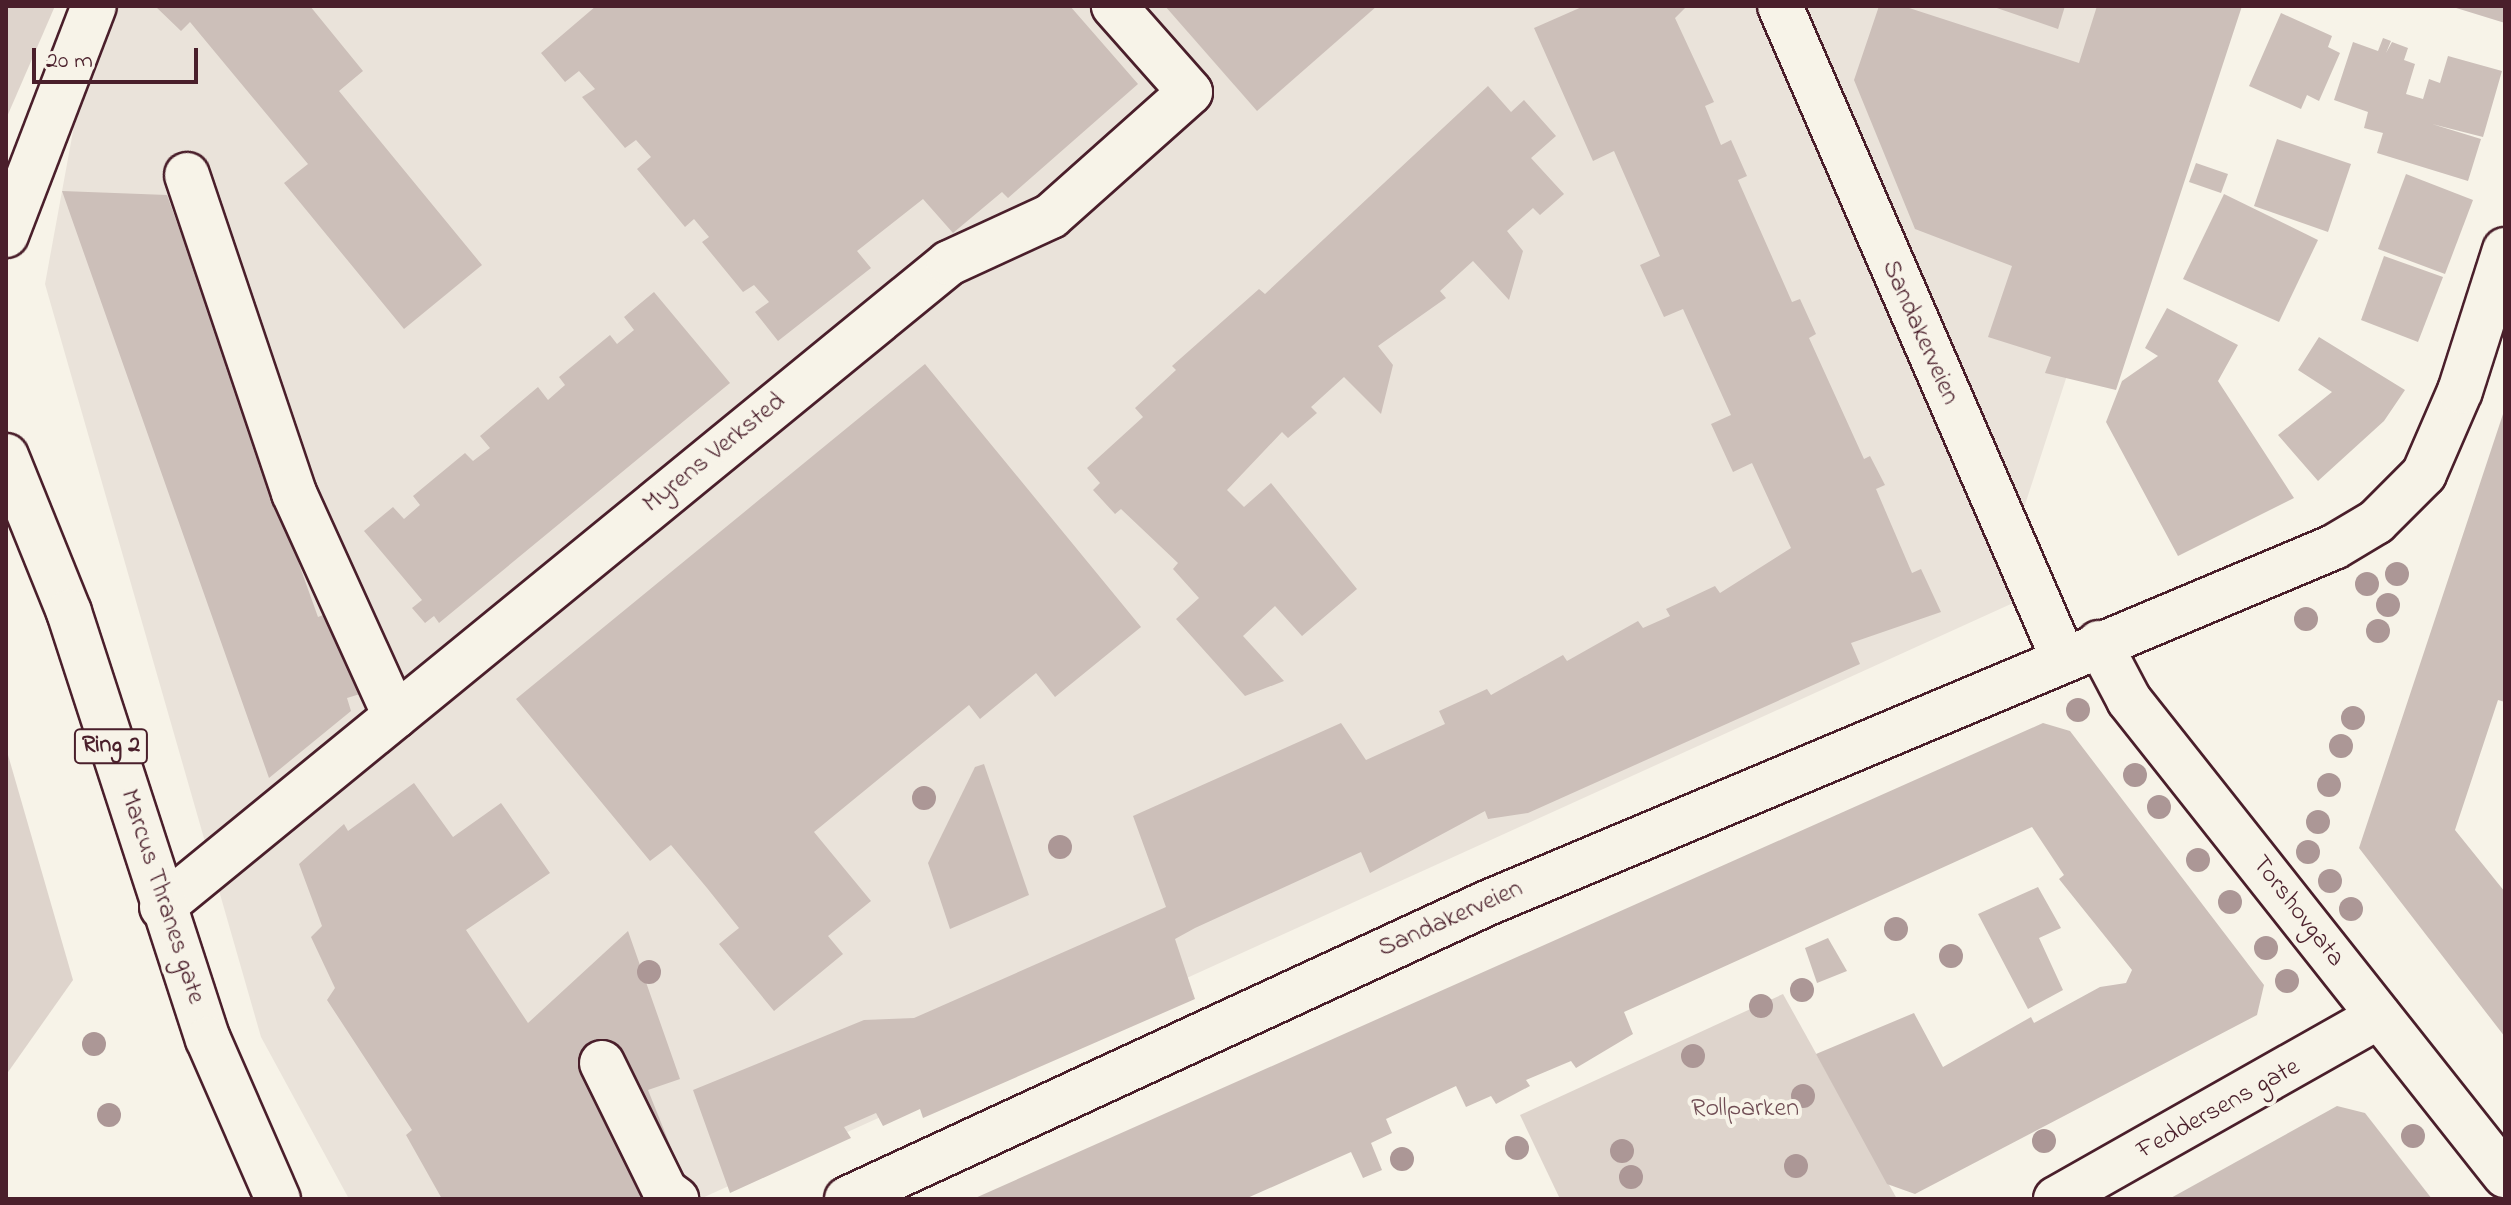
<!DOCTYPE html>
<html>
<head>
<meta charset="utf-8">
<style>
  body { margin:0 }
  #map { position:relative; width:2511px; height:1205px; overflow:hidden; background:#f7f3e8; font-family:"Indie Flower",sans-serif }
  div>[style] { position:absolute }
  [style*='--x'] { left:calc(var(--x)*1px); top:calc(var(--y)*1px); width:calc(var(--w)*1px); rotate:calc(var(--a)*1deg) }
  .built>* { inset:0; background:#eae3da }
  .green>* { inset:0; background:#ded4cc }
  .building>* { inset:0; background:#ccbfb9 }
  .roads { filter:drop-shadow(2px 0 #4a1f2b) drop-shadow(-2px 0 #4a1f2b) drop-shadow(0 2px #4a1f2b) drop-shadow(0 -2px #4a1f2b) }
  .minor>* { height:44px; margin:-22px; padding:0 22px; transform-origin:22px; border-radius:22px; background:#f7f3e8 }
  .major>* { height:44px; margin:-22px; padding:0 22px; transform-origin:22px; border-radius:22px; background:#f7f3e8 }
  .trees>* { width:24px; height:24px; margin:-12px; border-radius:50%; background:#ac9796 }
  span { translate:-50% -50%; white-space:nowrap; text-align:center; line-height:1.15; -webkit-text-stroke:8px #f7f3e8; paint-order:stroke }
  .shield-label span { padding:2px 6px; background:#f7f3e8; border:2px solid; border-radius:6px; -webkit-text-stroke-width:0 }
  .shield-label { font-size:24px; color:#4a1f2b; font-weight:700 }
  .street-label { font-size:26px; color:#4a1f2b }
  .park-label { font-size:26px; color:#6f4c53 }
  .frame { position:absolute; inset:0; border:8px solid #4a1f2b; pointer-events:none }
  .scale { position:absolute; left:32px; top:48px; width:166px; height:36px; box-sizing:border-box; border:4px solid #4a1f2b; border-top:0; padding-left:10px; font-size:24px; line-height:28px; white-space:nowrap; color:#4a1f2b; -webkit-text-stroke:6px #f7f3e8; paint-order:stroke }
</style>
</head>
<body>
<div id="map">
  <div class="built">
    <i style="clip-path:polygon(96px 6px,2187px 6px,2021px 517px,2035px 593px,700px 1199px,349px 1199px,261px 1037px,45px 284px)"></i>
  </div>
  <div class="green">
    <i style="clip-path:polygon(6px 6px,55px 6px,6px 119px)"></i>
    <i style="clip-path:polygon(6px 748px,73px 980px,6px 1075px)"></i>
    <i style="clip-path:polygon(1783px 994px,1897px 1199px,1560px 1199px,1520px 1115px)"></i>
  </div>
  <div class="building">
    <i style="clip-path:polygon(155px 6px,310px 6px,363px 71px,339px 91px,482px 265px,404px 329px,284px 183px,308px 164px,190px 22px,181px 31px)"></i>
    <i style="clip-path:polygon(596px 6px,1070px 6px,1138px 84px,1008px 198px,1002px 192px,953px 233px,923px 199px,857px 251px,871px 268px,778px 341px,755px 312px,769px 302px,754px 285px,743px 292px,702px 242px,709px 237px,694px 219px,685px 227px,637px 169px,651px 157px,636px 140px,625px 148px,582px 97px,595px 89px,579px 71px,565px 82px,541px 53px)"></i>
    <i style="clip-path:polygon(1165px 6px,1377px 6px,1257px 111px)"></i>
    <i style="clip-path:polygon(1584px 6px,1687px 6px,1675px 18px,1714px 102px,1705px 106px,1721px 145px,1731px 140px,1747px 176px,1738px 180px,1792px 302px,1800px 299px,1816px 334px,1809px 338px,1864px 459px,1870px 456px,1885px 485px,1876px 489px,1912px 573px,1921px 569px,1941px 612px,1851px 643px,1860px 664px,1528px 813px,1488px 819px,1485px 811px,1370px 873px,1361px 852px,1195px 928px,1175px 939px,1195px 999px,923px 1118px,920px 1109px,883px 1126px,876px 1113px,844px 1127px,851px 1138px,730px 1193px,693px 1090px,864px 1020px,914px 1018px,1166px 907px,1133px 816px,1341px 723px,1366px 760px,1445px 724px,1439px 711px,1487px 689px,1491px 695px,1563px 655px,1567px 661px,1638px 621px,1643px 628px,1670px 616px,1666px 609px,1715px 586px,1720px 593px,1791px 548px,1752px 463px,1733px 472px,1711px 424px,1731px 415px,1683px 309px,1664px 317px,1640px 265px,1660px 256px,1614px 151px,1593px 161px,1534px 28px)"></i>
    <i style="clip-path:polygon(1879px 6px,1903px 6px,2079px 63px,2097px 6px,2242px 6px,2116px 390px,2045px 373px,2051px 357px,1988px 337px,2012px 266px,1915px 229px,1854px 80px)"></i>
    <i style="clip-path:polygon(1991px 6px,2065px 6px,2058px 29px)"></i>
    <i style="clip-path:polygon(2453px 6px,2505px 6px,2505px 23px,2453px 7px)"></i>
    <i style="clip-path:polygon(2281px 13px,2332px 36px,2328px 47px,2340px 53px,2319px 101px,2307px 95px,2301px 109px,2249px 86px)"></i>
    <i style="clip-path:polygon(2383px 38px,2391px 41px,2386px 53px,2392px 42px,2408px 48px,2404px 60px,2415px 64px,2406px 94px,2423px 99px,2429px 79px,2440px 83px,2448px 56px,2502px 71px,2483px 137px,2432px 124px,2481px 139px,2468px 181px,2377px 153px,2383px 133px,2364px 128px,2368px 112px,2334px 100px,2353px 42px,2378px 51px)"></i>
    <i style="clip-path:polygon(1488px 86px,1511px 112px,1524px 100px,1556px 136px,1531px 158px,1564px 194px,1540px 215px,1533px 208px,1507px 231px,1523px 251px,1509px 300px,1473px 261px,1440px 291px,1446px 298px,1378px 346px,1393px 365px,1381px 414px,1344px 377px,1311px 407px,1317px 413px,1288px 438px,1282px 432px,1227px 490px,1244px 507px,1271px 483px,1357px 589px,1302px 636px,1275px 606px,1243px 636px,1284px 681px,1245px 696px,1176px 619px,1199px 598px,1173px 569px,1178px 563px,1121px 509px,1115px 514px,1093px 490px,1100px 483px,1087px 468px,1143px 417px,1135px 408px,1176px 370px,1172px 366px,1259px 289px,1265px 294px)"></i>
    <i style="clip-path:polygon(2277px 139px,2351px 164px,2328px 232px,2254px 206px)"></i>
    <i style="clip-path:polygon(2196px 163px,2228px 174px,2221px 193px,2189px 182px)"></i>
    <i style="clip-path:polygon(2406px 174px,2473px 200px,2445px 274px,2378px 249px)"></i>
    <i style="clip-path:polygon(62px 191px,167px 195px,201px 289px,214px 284px,233px 338px,220px 344px,318px 617px,331px 612px,360px 694px,347px 698px,351px 711px,269px 778px)"></i>
    <i style="clip-path:polygon(2224px 194px,2318px 240px,2279px 322px,2183px 279px)"></i>
    <i style="clip-path:polygon(2384px 256px,2443px 277px,2418px 342px,2361px 320px)"></i>
    <i style="clip-path:polygon(654px 292px,730px 383px,439px 623px,434px 616px,425px 623px,412px 608px,422px 600px,364px 531px,393px 507px,404px 519px,420px 505px,413px 496px,465px 453px,473px 461px,490px 448px,480px 436px,538px 387px,548px 400px,565px 385px,559px 377px,610px 335px,617px 344px,634px 330px,624px 317px)"></i>
    <i style="clip-path:polygon(2167px 308px,2238px 345px,2218px 381px,2294px 498px,2178px 556px,2106px 422px,2122px 381px,2158px 356px,2145px 348px)"></i>
    <i style="clip-path:polygon(2319px 337px,2405px 390px,2384px 421px,2318px 481px,2278px 435px,2332px 392px,2298px 370px)"></i>
    <i style="clip-path:polygon(925px 364px,1141px 627px,1055px 697px,1036px 673px,980px 719px,969px 705px,814px 832px,871px 901px,828px 936px,843px 954px,774px 1011px,719px 944px,739px 928px,707px 888px,671px 845px,650px 861px,516px 699px)"></i>
    <i style="clip-path:polygon(2504px 411px,2505px 702px,2498px 700px,2455px 830px,2505px 892px,2505px 1037px,2359px 848px)"></i>
    <i style="clip-path:polygon(2043px 723px,2070px 731px,2264px 985px,2257px 1015px,1915px 1194px,1887px 1184px,1816px 1054px,1914px 1013px,1943px 1067px,2031px 1017px,2034px 1023px,2100px 987px,2126px 983px,2132px 970px,2059px 879px,2064px 875px,2032px 827px,1624px 1012px,1633px 1034px,1576px 1068px,1571px 1061px,1526px 1080px,1530px 1086px,1496px 1104px,1491px 1096px,1466px 1107px,1456px 1086px,1386px 1119px,1392px 1133px,1371px 1143px,1382px 1170px,1363px 1178px,1351px 1152px,1245px 1199px,973px 1199px)"></i>
    <i style="clip-path:polygon(984px 764px,1029px 895px,950px 929px,928px 863px,975px 767px)"></i>
    <i style="clip-path:polygon(414px 783px,453px 837px,501px 803px,550px 873px,466px 930px,528px 1023px,628px 931px,680px 1079px,648px 1090px,686px 1185px,659px 1199px,442px 1199px,406px 1135px,412px 1130px,327px 1000px,335px 988px,311px 937px,322px 926px,299px 864px,344px 824px,348px 831px)"></i>
    <i style="clip-path:polygon(2038px 887px,2061px 928px,2039px 938px,2063px 990px,2028px 1009px,1978px 914px)"></i>
    <i style="clip-path:polygon(1828px 938px,1847px 971px,1817px 983px,1805px 948px)"></i>
    <i style="clip-path:polygon(2337px 1106px,2365px 1113px,2432px 1199px,2169px 1199px)"></i>
  </div>
  <div class="roads">
    <div class="minor">
      <i style="--x:1780;--y:6;--w:711;--a:66.54"></i>
      <i style="--x:187;--y:175;--w:336;--a:71.4"></i>
      <i style="--x:294;--y:493;--w:245;--a:65.6"></i>
      <i style="--x:6;--y:235;--w:245;--a:-69"></i>
      <i style="--x:2099;--y:643;--w:64;--a:62.2"></i>
      <i style="--x:2129;--y:700;--w:606;--a:51.64"></i>
      <i style="--x:162;--y:907;--w:1017;--a:-39.29"></i>
      <i style="--x:949;--y:263;--w:112;--a:-24.7"></i>
      <i style="--x:1051;--y:216;--w:186;--a:-41.7"></i>
      <i style="--x:1190;--y:92;--w:115;--a:-131.5"></i>
      <i style="--x:602;--y:1063;--w:143;--a:63.8"></i>
      <i style="--x:665;--y:1191;--w:14;--a:36"></i>
      <i style="--x:847;--y:1199;--w:703;--a:-24.81"></i>
      <i style="--x:1485;--y:904;--w:921;--a:-22.81"></i>
      <i style="--x:2334;--y:547;--w:49;--a:-30.8"></i>
      <i style="--x:2376;--y:522;--w:68;--a:-45"></i>
      <i style="--x:2424;--y:474;--w:90;--a:-66.6"></i>
      <i style="--x:2460;--y:391;--w:148;--a:-72.3"></i>
      <i style="--x:2056;--y:1199;--w:371;--a:-29.5"></i>
    </div>
    <div class="major">
      <i style="--x:6;--y:456;--w:168;--a:68"></i>
      <i style="--x:69;--y:612;--w:449;--a:72"></i>
      <i style="--x:208;--y:1039;--w:175;--a:66.4"></i>
    </div>
  </div>
  <div class="trees">
    <i style="left:2397px;top:574px"></i>
    <i style="left:2367px;top:584px"></i>
    <i style="left:2388px;top:605px"></i>
    <i style="left:2306px;top:619px"></i>
    <i style="left:2378px;top:631px"></i>
    <i style="left:2078px;top:710px"></i>
    <i style="left:2353px;top:718px"></i>
    <i style="left:2341px;top:746px"></i>
    <i style="left:2135px;top:775px"></i>
    <i style="left:2329px;top:785px"></i>
    <i style="left:924px;top:798px"></i>
    <i style="left:2159px;top:807px"></i>
    <i style="left:2318px;top:822px"></i>
    <i style="left:1060px;top:847px"></i>
    <i style="left:2308px;top:852px"></i>
    <i style="left:2198px;top:860px"></i>
    <i style="left:2330px;top:881px"></i>
    <i style="left:2230px;top:902px"></i>
    <i style="left:2351px;top:909px"></i>
    <i style="left:1896px;top:929px"></i>
    <i style="left:2266px;top:948px"></i>
    <i style="left:1951px;top:956px"></i>
    <i style="left:649px;top:972px"></i>
    <i style="left:2287px;top:981px"></i>
    <i style="left:1802px;top:990px"></i>
    <i style="left:1761px;top:1006px"></i>
    <i style="left:94px;top:1044px"></i>
    <i style="left:1693px;top:1056px"></i>
    <i style="left:1803px;top:1096px"></i>
    <i style="left:109px;top:1115px"></i>
    <i style="left:2413px;top:1136px"></i>
    <i style="left:2044px;top:1141px"></i>
    <i style="left:1517px;top:1148px"></i>
    <i style="left:1622px;top:1151px"></i>
    <i style="left:1402px;top:1159px"></i>
    <i style="left:1796px;top:1166px"></i>
    <i style="left:1631px;top:1177px"></i>
  </div>
  <div class="shield-label">
    <span style="left:111px;top:746px">Ring 2</span>
  </div>
  <div class="street-label">
    <span style="left:1919px;top:333px;rotate:66deg">Sandakerveien</span>
    <span style="left:715px;top:454px;rotate:-39deg">Myrens Verksted</span>
    <span style="left:161px;top:897px;rotate:72deg">Marcus Thranes gate</span>
    <span style="left:2297px;top:912px;rotate:52deg">Torshovgata</span>
    <span style="left:1451px;top:920px;rotate:-24deg">Sandakerveien</span>
    <span style="left:2219px;top:1110px;rotate:-29deg">Feddersens gate</span>
  </div>
  <div class="park-label">
    <span style="left:1745px;top:1110px">Rollparken</span>
  </div>
  <div class="frame"></div>
  <div class="scale">20 m</div>
</div>
</body>
</html>
